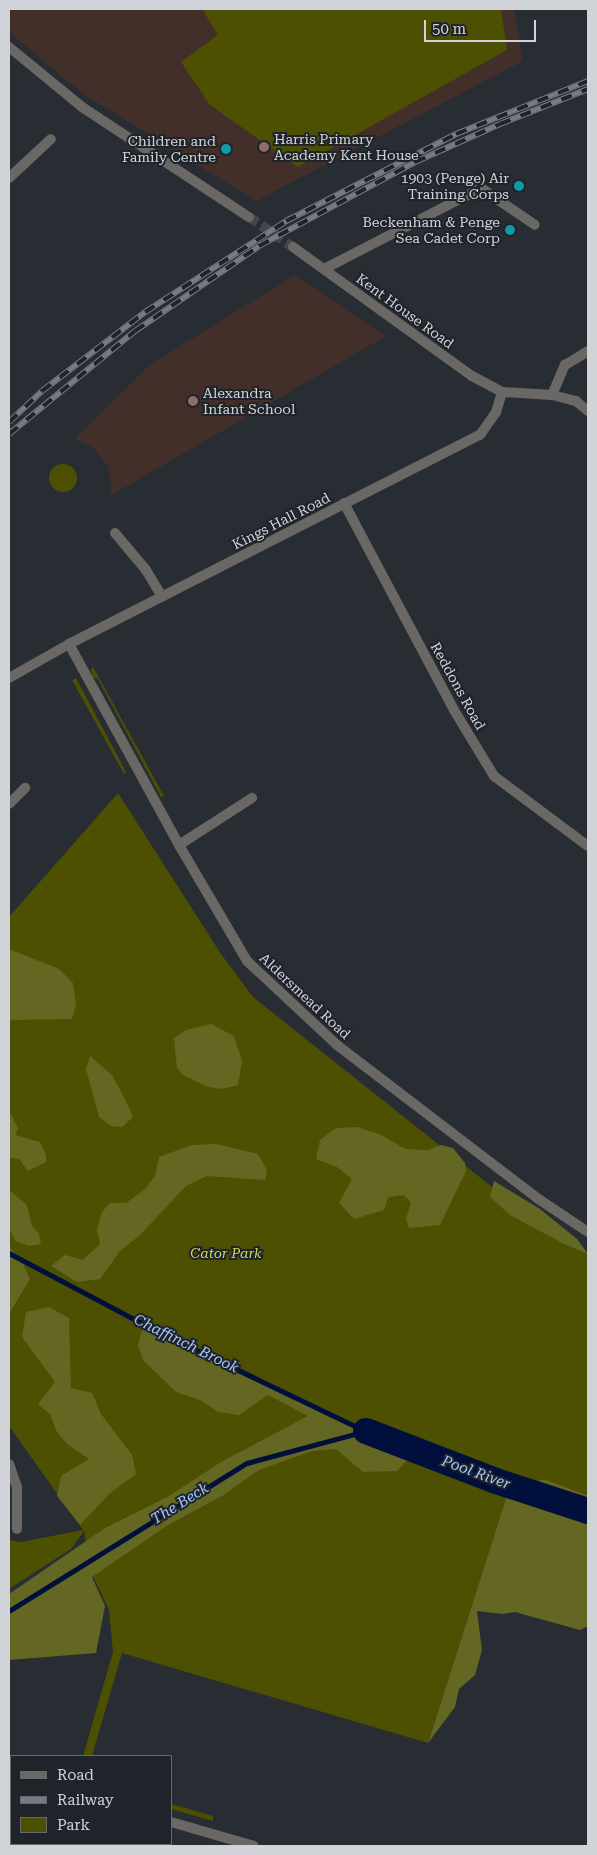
<!DOCTYPE html>
<html>
<head>
<meta charset="utf-8">
<style>
  body { margin:0 }
  #map { position:relative; width:597px; height:1855px; overflow:hidden; background:#282d34; font-family:"Roboto Serif",serif }
  div>[style] { position:absolute }
  [style*='--x'] { left:calc(var(--x)*1px); top:calc(var(--y)*1px); width:calc(var(--w)*1px); rotate:calc(var(--a)*1deg) }
  .education>* { inset:0; background:#422f29 }
  .green>* { inset:0; background:#4d5000 }
  .round { border-radius:50% }
  .forest>* { inset:0; background:#636722 }
  .stream>* { height:4.5px; margin:-2.25px; padding:0 2.25px; transform-origin:2.25px; border-radius:2.25px; background:#000f3c }
  .river>* { height:26px; margin:-13px; padding:0 13px; transform-origin:13px; border-radius:13px; background:#000f3c }
  .tertiary-tunnel>* { height:10px; margin-top:-5px; transform-origin:0; background:repeating-linear-gradient(90deg,#41464d 0 10px,transparent 0 15px) }
  .minor>* { height:10px; margin:-5px; padding:0 5px; transform-origin:5px; border-radius:5px; background:#6a6864 }
  .tertiary>* { height:10px; margin:-5px; padding:0 5px; transform-origin:5px; border-radius:5px; background:#6a6864 }
  .rail>* { height:5.5px; margin-top:-2.75px; transform-origin:0; background:repeating-linear-gradient(90deg,#1f232a 0 11px,#787c82 0 22px); box-sizing:border-box; border-block:1px solid #787c82 }
  .dots>* { width:14px; height:14px; translate:-50% -50%; box-sizing:border-box; border:2px solid #1f232a; border-radius:50% }
  span { translate:-50% -50%; white-space:nowrap; text-align:center; line-height:1.15; -webkit-text-stroke:4px #1f232a; paint-order:stroke }
  .poi-label { font-size:14px; color:#d0d3d8 }
  .left { translate:0 -50%; text-align:left }
  .right { translate:-100% -50%; text-align:right }
  .street-label { font-size:14px; color:#d0d3d8 }
  .park-label { font-size:14px; color:#d0d85f; font-style:italic }
  .water-label { font-size:15px; color:#a5c6fd; font-style:italic }
  .frame { position:absolute; inset:0; border:10px solid #d0d3d8; pointer-events:none }
  .legend { position:absolute; left:10px; top:1755px; width:162px; height:90px; box-sizing:border-box; background:#1f232a; border:1px solid #666970; margin:0; padding:6px 9px; list-style:none; font-size:15px; color:#d0d3d8 }
  .legend li { display:flex; align-items:center; gap:10px; height:25px }
  .legend b { width:25px; border:1px solid #666970 }
  .scale { position:absolute; left:424px; top:20px; width:112px; height:22px; box-sizing:border-box; border:2px solid #d0d3d8; border-top:0; padding-left:6px; font-size:15px; line-height:18px; white-space:nowrap; color:#d0d3d8; -webkit-text-stroke:4px #1f232a; paint-order:stroke }
</style>
</head>
<body>
<div id="map">
  <div class="education">
    <i style="clip-path:polygon(9px 9px,514px 9px,523px 61px,256px 201px,82px 93px,9px 32px)"></i>
    <i style="clip-path:polygon(295px 275px,386px 336px,110px 496px,111px 479px,107px 465px,94px 448px,75px 438px,151px 364px)"></i>
  </div>
  <div class="green">
    <i style="clip-path:polygon(202px 9px,501px 9px,507px 50px,298px 167px,210px 105px,181px 62px,218px 35px)"></i>
    <i class="round" style="left:49px;top:464px;width:28px;height:28px"></i>
    <i style="clip-path:polygon(93px 667px,164px 796px,161px 797px,98px 679px,93px 677px,91px 670px)"></i>
    <i style="clip-path:polygon(76px 678px,126px 772px,124px 774px,72px 680px)"></i>
    <i style="clip-path:polygon(118px 793px,221px 954px,253px 997px,531px 1218px,588px 1254px,588px 1512px,494px 1477px,353px 1430px,360px 1437px,508px 1492px,428px 1743px,122px 1653px,92px 1756px,83px 1756px,113px 1652px,109px 1610px,91px 1572px,84px 1531px,71px 1549px,9px 1589px,9px 1540px,21px 1542px,83px 1530px,9px 1426px,9px 917px)"></i>
    <i style="clip-path:polygon(171px 1804px,213px 1816px,213px 1821px,171px 1809px)"></i>
  </div>
  <div class="forest">
    <i style="clip-path:polygon(9px 949px,59px 969px,73px 983px,76px 1004px,72px 1019px,9px 1020px)"></i>
    <i style="clip-path:polygon(211px 1024px,234px 1036px,242px 1061px,238px 1085px,222px 1089px,208px 1087px,183px 1075px,177px 1068px,174px 1038px,186px 1030px)"></i>
    <i style="clip-path:polygon(90px 1056px,112px 1075px,125px 1099px,133px 1117px,122px 1127px,111px 1126px,99px 1117px,86px 1069px)"></i>
    <i style="clip-path:polygon(9px 1111px,18px 1128px,15px 1135px,40px 1142px,46px 1155px,46px 1162px,28px 1171px,19px 1159px,9px 1158px)"></i>
    <i style="clip-path:polygon(357px 1127px,379px 1134px,406px 1149px,428px 1150px,441px 1145px,453px 1148px,465px 1163px,466px 1171px,440px 1225px,409px 1228px,406px 1219px,411px 1202px,404px 1195px,388px 1197px,384px 1210px,354px 1219px,339px 1203px,352px 1179px,337px 1167px,316px 1159px,320px 1140px,336px 1128px)"></i>
    <i style="clip-path:polygon(216px 1144px,258px 1154px,267px 1170px,265px 1180px,207px 1176px,186px 1186px,139px 1236px,120px 1251px,100px 1279px,77px 1282px,51px 1266px,65px 1255px,83px 1260px,100px 1244px,97px 1229px,102px 1212px,110px 1203px,126px 1203px,144px 1190px,155px 1176px,159px 1157px,192px 1145px)"></i>
    <i style="clip-path:polygon(494px 1181px,540px 1209px,577px 1239px,588px 1254px,564px 1244px,510px 1215px,490px 1197px)"></i>
    <i style="clip-path:polygon(9px 1190px,27px 1205px,32px 1226px,39px 1234px,41px 1244px,29px 1246px,15px 1241px,9px 1228px)"></i>
    <i style="clip-path:polygon(9px 1246px,23px 1264px,30px 1279px,9px 1314px)"></i>
    <i style="clip-path:polygon(49px 1307px,69px 1318px,71px 1388px,92px 1393px,101px 1414px,132px 1455px,136px 1474px,109px 1494px,80px 1525px,57px 1496px,61px 1476px,89px 1459px,67px 1444px,57px 1432px,50px 1414px,38px 1404px,55px 1382px,22px 1337px,26px 1312px)"></i>
    <i style="clip-path:polygon(142px 1329px,414px 1453px,397px 1471px,363px 1472px,336px 1449px,312px 1451px,259px 1470px,222px 1496px,168px 1525px,92px 1577px,105px 1606px,96px 1653px,9px 1660px,9px 1594px,105px 1528px,169px 1496px,221px 1462px,308px 1416px,268px 1395px,239px 1415px,218px 1412px,200px 1400px,176px 1392px,143px 1360px,138px 1345px)"></i>
    <i style="clip-path:polygon(544px 1479px,588px 1496px,588px 1626px,580px 1630px,515px 1612px,502px 1614px,477px 1611px,482px 1650px,475px 1675px,459px 1689px,455px 1707px,428px 1743px,508px 1492px)"></i>
  </div>
  <div class="stream">
    <i style="--x:9;--y:1253;--w:170;--a:27.8"></i>
    <i style="--x:159;--y:1332;--w:229;--a:25.6"></i>
    <i style="--x:9;--y:1611;--w:280;--a:-31.9"></i>
    <i style="--x:247;--y:1463;--w:123;--a:-15.1"></i>
  </div>
  <div class="river">
    <i style="--x:366;--y:1431;--w:139;--a:21"></i>
    <i style="--x:496;--y:1481;--w:97;--a:18.1"></i>
  </div>
  <div class="tertiary-tunnel">
    <i style="--x:249;--y:217;--w:53;--a:34.3"></i>
  </div>
  <div class="minor">
    <i style="--x:9;--y:178;--w:57;--a:-42.9"></i>
    <i style="--x:324;--y:269;--w:177;--a:-27.3"></i>
    <i style="--x:481;--y:188;--w:65;--a:34.4"></i>
    <i style="--x:344;--y:503;--w:234;--a:62"></i>
    <i style="--x:454;--y:710;--w:77;--a:58.8"></i>
    <i style="--x:494;--y:776;--w:117;--a:36.7"></i>
    <i style="--x:115;--y:533;--w:48;--a:50"></i>
    <i style="--x:146;--y:570;--w:31;--a:59"></i>
    <i style="--x:69;--y:644;--w:229;--a:61.3"></i>
    <i style="--x:179;--y:845;--w:134;--a:59.6"></i>
    <i style="--x:247;--y:961;--w:123;--a:43"></i>
    <i style="--x:337;--y:1045;--w:252;--a:37.4"></i>
    <i style="--x:537;--y:1198;--w:61;--a:33.7"></i>
    <i style="--x:9;--y:804;--w:23;--a:-45"></i>
    <i style="--x:179;--y:845;--w:87;--a:-32.8"></i>
    <i style="--x:9;--y:1464;--w:24;--a:71"></i>
    <i style="--x:17;--y:1487;--w:42;--a:90"></i>
  </div>
  <div class="tertiary">
    <i style="--x:9;--y:47;--w:94;--a:39.4"></i>
    <i style="--x:82;--y:107;--w:200;--a:33.4"></i>
    <i style="--x:293;--y:247;--w:221;--a:35.8"></i>
    <i style="--x:472;--y:376;--w:34;--a:28"></i>
    <i style="--x:552;--y:395;--w:33;--a:-67"></i>
    <i style="--x:565;--y:365;--w:27;--a:-31"></i>
    <i style="--x:9;--y:678;--w:69;--a:-29.5"></i>
    <i style="--x:69;--y:644;--w:461;--a:-27"></i>
    <i style="--x:480;--y:435;--w:28;--a:-55"></i>
    <i style="--x:496;--y:412;--w:21;--a:-73"></i>
    <i style="--x:502;--y:392;--w:50;--a:3.4"></i>
    <i style="--x:552;--y:395;--w:25;--a:14"></i>
    <i style="--x:576;--y:401;--w:16;--a:40"></i>
    <i style="--x:9;--y:1780;--w:2;--a:27"></i>
    <i style="--x:171;--y:1822;--w:86;--a:16.1"></i>
    <i style="--x:38;--y:1846;--w:2;--a:-63"></i>
  </div>
  <div class="rail">
    <i style="--x:9;--y:422;--w:45;--a:-43.2"></i>
    <i style="--x:42;--y:391;--w:130;--a:-37.5"></i>
    <i style="--x:145;--y:312;--w:168;--a:-32.8"></i>
    <i style="--x:286;--y:221;--w:191;--a:-27.1"></i>
    <i style="--x:456;--y:134;--w:142;--a:-21.9"></i>
    <i style="--x:9;--y:434;--w:163;--a:-39.3"></i>
    <i style="--x:135;--y:331;--w:150;--a:-34.4"></i>
    <i style="--x:259;--y:246;--w:177;--a:-28.3"></i>
    <i style="--x:415;--y:162;--w:93;--a:-24.1"></i>
    <i style="--x:500;--y:124;--w:95;--a:-21.7"></i>
  </div>
  <div class="dots">
    <i style="left:264px;top:147px;background:#8d6e63"></i>
    <i style="left:226px;top:149px;background:#0f9aa8"></i>
    <i style="left:519px;top:186px;background:#0f9aa8"></i>
    <i style="left:510px;top:230px;background:#0f9aa8"></i>
    <i style="left:193px;top:401px;background:#8d6e63"></i>
  </div>
  <div class="poi-label">
    <span class="left" style="left:274px;top:147px">Harris Primary<br>Academy Kent House</span>
    <span class="right" style="left:216px;top:149px">Children and<br>Family Centre</span>
    <span class="right" style="left:509px;top:186px">1903 (Penge) Air<br>Training Corps</span>
    <span class="right" style="left:500px;top:230px">Beckenham &amp; Penge<br>Sea Cadet Corp</span>
    <span class="left" style="left:203px;top:401px">Alexandra<br>Infant School</span>
  </div>
  <div class="street-label">
    <span style="left:405px;top:311px;rotate:36deg">Kent House Road</span>
    <span style="left:281px;top:521px;rotate:-27deg">Kings Hall Road</span>
    <span style="left:458px;top:686px;rotate:61deg">Reddons Road</span>
    <span style="left:305px;top:996px;rotate:43deg">Aldersmead Road</span>
  </div>
  <div class="park-label">
    <span style="left:226px;top:1253px">Cator Park</span>
  </div>
  <div class="water-label">
    <span style="left:186px;top:1344px;rotate:26deg">Chaffinch Brook</span>
    <span style="left:476px;top:1473px;rotate:20deg">Pool River</span>
    <span style="left:180px;top:1504px;rotate:-32deg">The Beck</span>
  </div>
  <div class="frame"></div>
  <ul class="legend">
  <li><b style="height:6px;background:#6a6864"></b>Road</li>
  <li><b style="height:6px;background:#787c82"></b>Railway</li>
  <li><b style="height:14px;background:#4d5000"></b>Park</li>
  </ul>
  <div class="scale">50 m</div>
</div>
</body>
</html>
